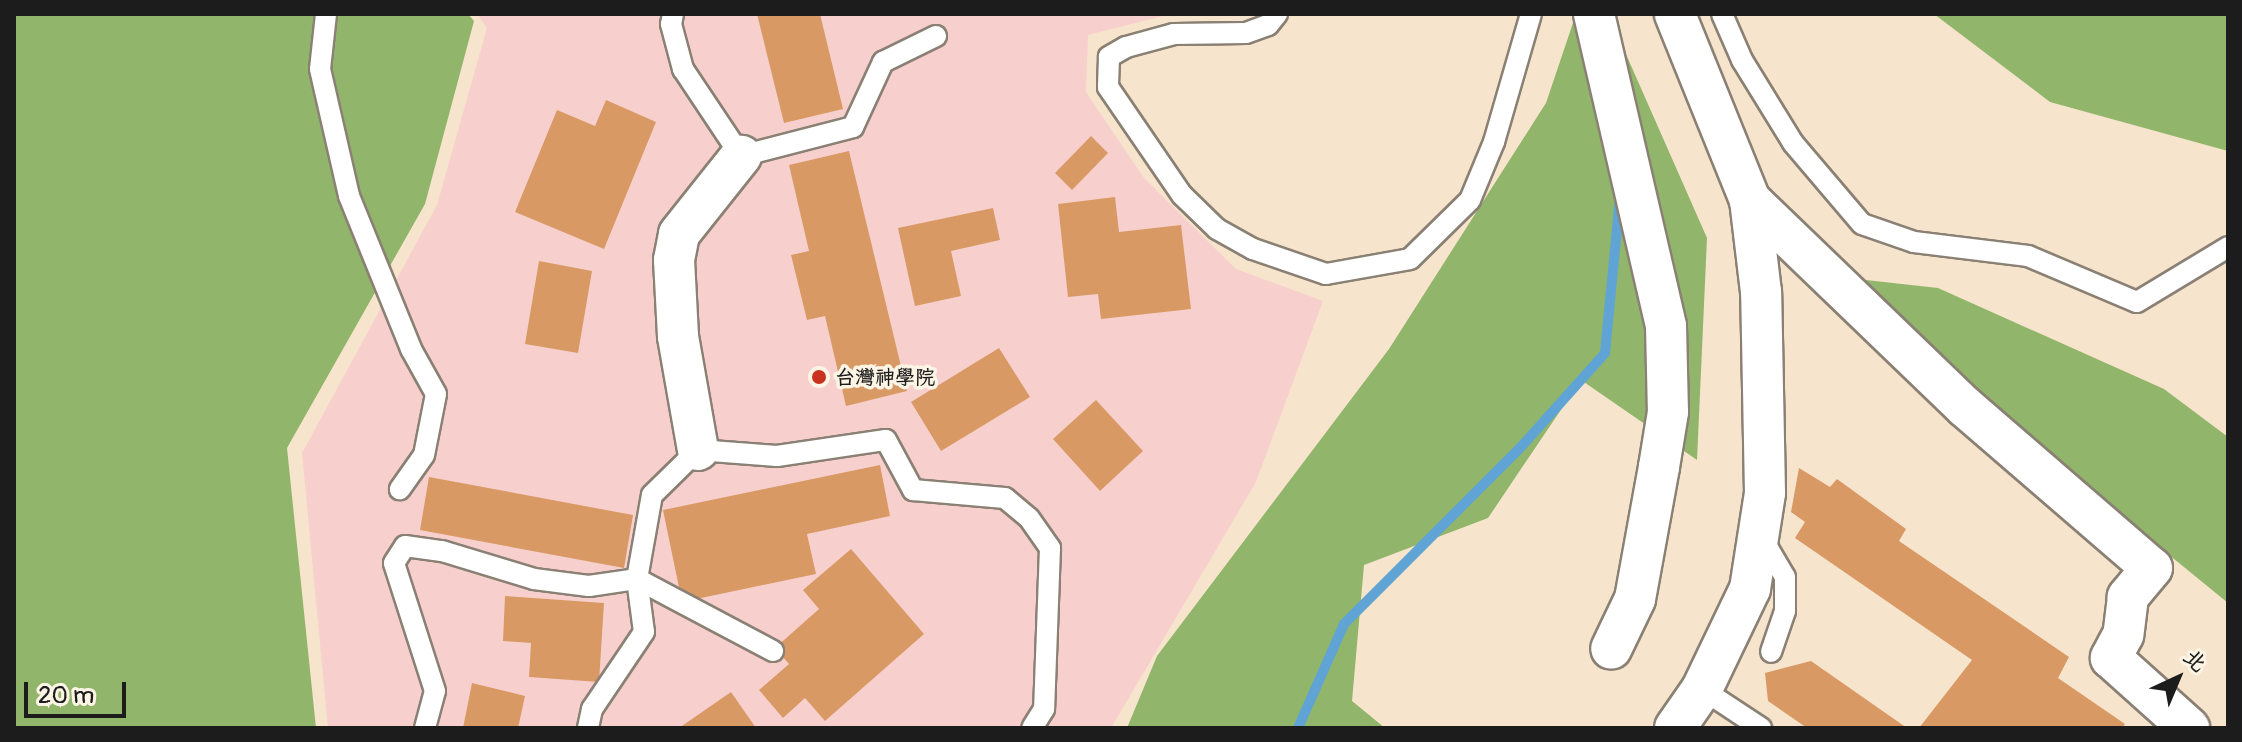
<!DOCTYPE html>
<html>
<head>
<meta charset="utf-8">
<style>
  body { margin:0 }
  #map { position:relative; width:2242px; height:742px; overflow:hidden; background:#f7e4cc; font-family:Pangolin,"LXGW WenKai TC",sans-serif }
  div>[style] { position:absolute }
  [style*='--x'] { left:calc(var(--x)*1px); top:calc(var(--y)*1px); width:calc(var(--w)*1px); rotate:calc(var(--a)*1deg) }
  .built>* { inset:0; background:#f7d0ce }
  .forest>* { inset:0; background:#91b56a }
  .stream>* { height:10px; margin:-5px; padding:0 5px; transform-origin:5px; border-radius:5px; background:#5fa4d5 }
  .building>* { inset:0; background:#d99964 }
  .roads { filter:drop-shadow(2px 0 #8a8074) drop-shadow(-2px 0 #8a8074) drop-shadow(0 2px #8a8074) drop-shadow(0 -2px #8a8074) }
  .lane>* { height:20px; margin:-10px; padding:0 10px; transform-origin:10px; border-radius:10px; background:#fff }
  .street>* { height:40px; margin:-20px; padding:0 20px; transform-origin:20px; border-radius:20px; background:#fff }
  .dots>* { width:22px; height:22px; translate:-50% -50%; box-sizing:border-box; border:4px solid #fcf5e5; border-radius:50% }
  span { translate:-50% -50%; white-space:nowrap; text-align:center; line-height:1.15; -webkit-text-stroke:7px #fcf5e5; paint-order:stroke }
  .poi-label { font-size:20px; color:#1c1c1c; font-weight:700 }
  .left { translate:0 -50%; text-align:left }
  .frame { position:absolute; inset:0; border:16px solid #1c1c1c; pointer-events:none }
  .north { position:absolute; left:2138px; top:638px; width:80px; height:80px; -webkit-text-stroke:6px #fcf5e5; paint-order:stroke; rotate:44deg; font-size:22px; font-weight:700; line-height:32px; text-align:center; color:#1c1c1c }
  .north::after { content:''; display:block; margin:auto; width:28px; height:36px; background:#1c1c1c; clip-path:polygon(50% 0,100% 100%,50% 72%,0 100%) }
  .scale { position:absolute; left:24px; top:682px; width:102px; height:36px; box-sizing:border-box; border:4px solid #1c1c1c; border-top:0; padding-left:10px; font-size:24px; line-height:28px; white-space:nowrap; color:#1c1c1c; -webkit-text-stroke:6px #fcf5e5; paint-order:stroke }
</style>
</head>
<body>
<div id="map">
  <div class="built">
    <i style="clip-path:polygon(477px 14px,1171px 14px,1088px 35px,1086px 92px,1144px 178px,1236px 269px,1323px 301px,1256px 482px,1111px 728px,328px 728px,302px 453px,437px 205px,487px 28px)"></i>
  </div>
  <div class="forest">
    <i style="clip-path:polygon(14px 14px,468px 14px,474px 21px,425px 204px,287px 448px,316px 728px,14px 728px)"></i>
    <i style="clip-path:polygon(1576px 14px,1614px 27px,1707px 238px,1697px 460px,1581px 380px,1488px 518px,1364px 565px,1352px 701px,1385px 728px,1127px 728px,1157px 656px,1389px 349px,1546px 103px)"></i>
    <i style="clip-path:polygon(1934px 14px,2228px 14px,2228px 151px,2050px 102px)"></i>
    <i style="clip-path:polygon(1848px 278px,1938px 288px,2164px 389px,2228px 437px,2228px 603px,1971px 393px)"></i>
  </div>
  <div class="stream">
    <i style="--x:1298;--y:728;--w:114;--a:-66.1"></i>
    <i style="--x:1344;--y:624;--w:247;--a:-45"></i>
    <i style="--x:1519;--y:449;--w:129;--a:-48.1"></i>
    <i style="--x:1605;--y:353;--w:156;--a:-84.5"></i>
  </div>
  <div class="building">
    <i style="clip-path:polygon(757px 14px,820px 14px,843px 109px,784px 123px)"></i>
    <i style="clip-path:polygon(606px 100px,656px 122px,604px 249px,515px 212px,557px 110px,595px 126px)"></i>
    <i style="clip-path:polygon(1091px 136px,1108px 153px,1072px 190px,1055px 173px)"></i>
    <i style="clip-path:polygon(849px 151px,907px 391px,846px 406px,825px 316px,807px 320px,791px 255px,809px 251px,789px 165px)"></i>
    <i style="clip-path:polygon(1115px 197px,1119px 232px,1181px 225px,1191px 309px,1101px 319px,1098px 294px,1068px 297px,1058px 204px)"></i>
    <i style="clip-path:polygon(993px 208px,1000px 240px,951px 251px,961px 296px,915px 306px,898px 228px)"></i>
    <i style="clip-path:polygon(539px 261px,592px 271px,578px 353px,525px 344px)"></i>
    <i style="clip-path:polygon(999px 348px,1030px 397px,941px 451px,911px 402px)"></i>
    <i style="clip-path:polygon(1096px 400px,1143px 451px,1100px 491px,1053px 439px)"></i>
    <i style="clip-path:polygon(880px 465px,890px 516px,807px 534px,816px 574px,682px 602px,663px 510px)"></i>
    <i style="clip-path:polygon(1799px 468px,1830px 487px,1837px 479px,1906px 529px,1899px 541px,2069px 657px,2058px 678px,2125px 724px,2122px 728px,1919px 728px,1972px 660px,1795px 538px,1805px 522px,1791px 512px)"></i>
    <i style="clip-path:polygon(429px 477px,633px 515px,624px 568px,420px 530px)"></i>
    <i style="clip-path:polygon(851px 549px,924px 634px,825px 721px,805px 698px,783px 718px,759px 690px,789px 664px,775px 648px,819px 609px,803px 590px)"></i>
    <i style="clip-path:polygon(505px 596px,604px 603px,599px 682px,529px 677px,531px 643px,503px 641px)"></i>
    <i style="clip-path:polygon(1811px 661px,1907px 728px,1807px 728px,1768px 701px,1765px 673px)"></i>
    <i style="clip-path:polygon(472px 683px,525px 696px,518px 728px,463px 728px)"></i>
    <i style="clip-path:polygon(731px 692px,756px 728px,679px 728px)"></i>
  </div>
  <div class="roads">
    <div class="lane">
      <i style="--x:326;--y:14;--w:55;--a:96.2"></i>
      <i style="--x:320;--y:69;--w:130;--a:77.1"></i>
      <i style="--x:349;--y:196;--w:165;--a:67.9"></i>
      <i style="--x:411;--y:349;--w:51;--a:60.9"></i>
      <i style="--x:436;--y:394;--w:62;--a:101.1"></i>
      <i style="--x:424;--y:455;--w:42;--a:125.2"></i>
      <i style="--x:673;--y:14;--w:10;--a:101"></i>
      <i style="--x:671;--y:24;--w:47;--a:75.1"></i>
      <i style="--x:683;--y:69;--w:105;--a:56.3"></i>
      <i style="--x:741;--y:156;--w:116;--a:-14.5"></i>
      <i style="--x:853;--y:127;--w:72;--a:-65.2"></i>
      <i style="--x:883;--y:62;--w:59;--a:-26.1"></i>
      <i style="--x:1277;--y:14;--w:14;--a:129"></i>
      <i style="--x:1268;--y:25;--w:23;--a:160"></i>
      <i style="--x:1246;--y:33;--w:72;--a:179.2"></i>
      <i style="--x:1174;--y:34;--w:50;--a:164.8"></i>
      <i style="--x:1126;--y:47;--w:20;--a:150"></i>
      <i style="--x:1109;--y:57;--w:30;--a:92"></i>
      <i style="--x:1108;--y:87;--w:131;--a:55.6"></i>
      <i style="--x:1182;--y:195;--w:49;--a:44.2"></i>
      <i style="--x:1217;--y:229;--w:41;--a:29.1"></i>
      <i style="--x:1253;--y:249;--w:77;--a:18.9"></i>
      <i style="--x:1326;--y:274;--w:85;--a:-10.1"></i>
      <i style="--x:1410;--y:259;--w:84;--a:-44.5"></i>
      <i style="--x:1470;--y:200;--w:63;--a:-67.5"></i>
      <i style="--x:1494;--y:142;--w:133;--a:-73.9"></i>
      <i style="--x:1722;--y:14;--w:50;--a:66.5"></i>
      <i style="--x:1742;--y:60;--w:97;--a:58.4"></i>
      <i style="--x:1793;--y:143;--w:106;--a:49.6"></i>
      <i style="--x:1862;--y:224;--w:55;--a:19.1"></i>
      <i style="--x:1914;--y:242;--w:115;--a:7"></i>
      <i style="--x:2028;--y:256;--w:118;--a:22.9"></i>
      <i style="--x:2137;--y:302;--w:106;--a:-31.1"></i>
      <i style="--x:1762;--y:538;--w:45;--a:59.5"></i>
      <i style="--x:1785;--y:577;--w:34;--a:90"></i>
      <i style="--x:1785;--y:611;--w:43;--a:108.9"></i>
      <i style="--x:773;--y:651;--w:154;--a:-152.1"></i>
      <i style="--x:637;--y:579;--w:85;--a:-79.9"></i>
      <i style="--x:652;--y:495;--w:64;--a:-44.4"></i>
      <i style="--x:698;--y:450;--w:79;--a:4.3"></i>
      <i style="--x:777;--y:456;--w:110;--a:-8.4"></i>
      <i style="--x:886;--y:440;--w:57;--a:61.6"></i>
      <i style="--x:913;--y:490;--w:92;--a:5"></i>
      <i style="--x:1005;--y:498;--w:31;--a:40"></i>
      <i style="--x:1029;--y:518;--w:37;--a:55"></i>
      <i style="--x:1050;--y:548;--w:161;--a:92.1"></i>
      <i style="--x:1044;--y:709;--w:22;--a:122"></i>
      <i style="--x:1702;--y:689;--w:71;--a:33.5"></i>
      <i style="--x:425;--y:728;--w:38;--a:-75"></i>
      <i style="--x:435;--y:691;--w:134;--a:-107.8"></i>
      <i style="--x:394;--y:563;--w:20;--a:-57"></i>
      <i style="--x:405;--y:546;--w:37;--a:8"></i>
      <i style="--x:442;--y:551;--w:96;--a:16.9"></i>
      <i style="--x:534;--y:579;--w:55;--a:7.3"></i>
      <i style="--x:589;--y:586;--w:49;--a:-8.3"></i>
      <i style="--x:637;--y:579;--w:53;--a:82.5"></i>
      <i style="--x:644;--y:632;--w:93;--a:124"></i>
      <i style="--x:592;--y:709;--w:19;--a:102"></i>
    </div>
    <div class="street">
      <i style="--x:1594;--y:14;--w:320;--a:77"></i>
      <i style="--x:1666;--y:326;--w:86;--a:88.7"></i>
      <i style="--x:1668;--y:412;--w:56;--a:99.3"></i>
      <i style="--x:1659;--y:467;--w:134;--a:100.3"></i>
      <i style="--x:1635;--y:599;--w:55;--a:115.6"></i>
      <i style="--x:1750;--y:200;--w:297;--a:43.9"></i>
      <i style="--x:1964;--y:406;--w:248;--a:40.8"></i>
      <i style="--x:2152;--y:568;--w:38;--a:130"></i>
      <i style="--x:2128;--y:597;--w:38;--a:97"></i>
      <i style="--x:2123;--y:635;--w:26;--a:118"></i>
      <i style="--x:2111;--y:658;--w:105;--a:41.9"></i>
      <i style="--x:698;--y:450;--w:116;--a:-100"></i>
      <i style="--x:678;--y:336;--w:76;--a:-93"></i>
      <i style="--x:674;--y:260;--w:26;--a:-79"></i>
      <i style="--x:679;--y:234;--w:100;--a:-51.5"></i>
      <i style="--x:1675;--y:728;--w:47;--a:-55.3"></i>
      <i style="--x:1702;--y:689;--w:111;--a:-64.4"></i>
      <i style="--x:1750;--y:589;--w:97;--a:-81.1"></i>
      <i style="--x:1765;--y:493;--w:201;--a:-91.1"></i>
      <i style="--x:1761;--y:292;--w:93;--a:-96.8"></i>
      <i style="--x:1750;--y:200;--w:201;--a:-112"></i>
    </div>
  </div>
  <div class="dots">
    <i style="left:819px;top:377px;background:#c8321e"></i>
  </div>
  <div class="poi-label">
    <span class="left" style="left:835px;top:377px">台灣神學院</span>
  </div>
  <div class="frame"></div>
  <div class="north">北</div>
  <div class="scale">20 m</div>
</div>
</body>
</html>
